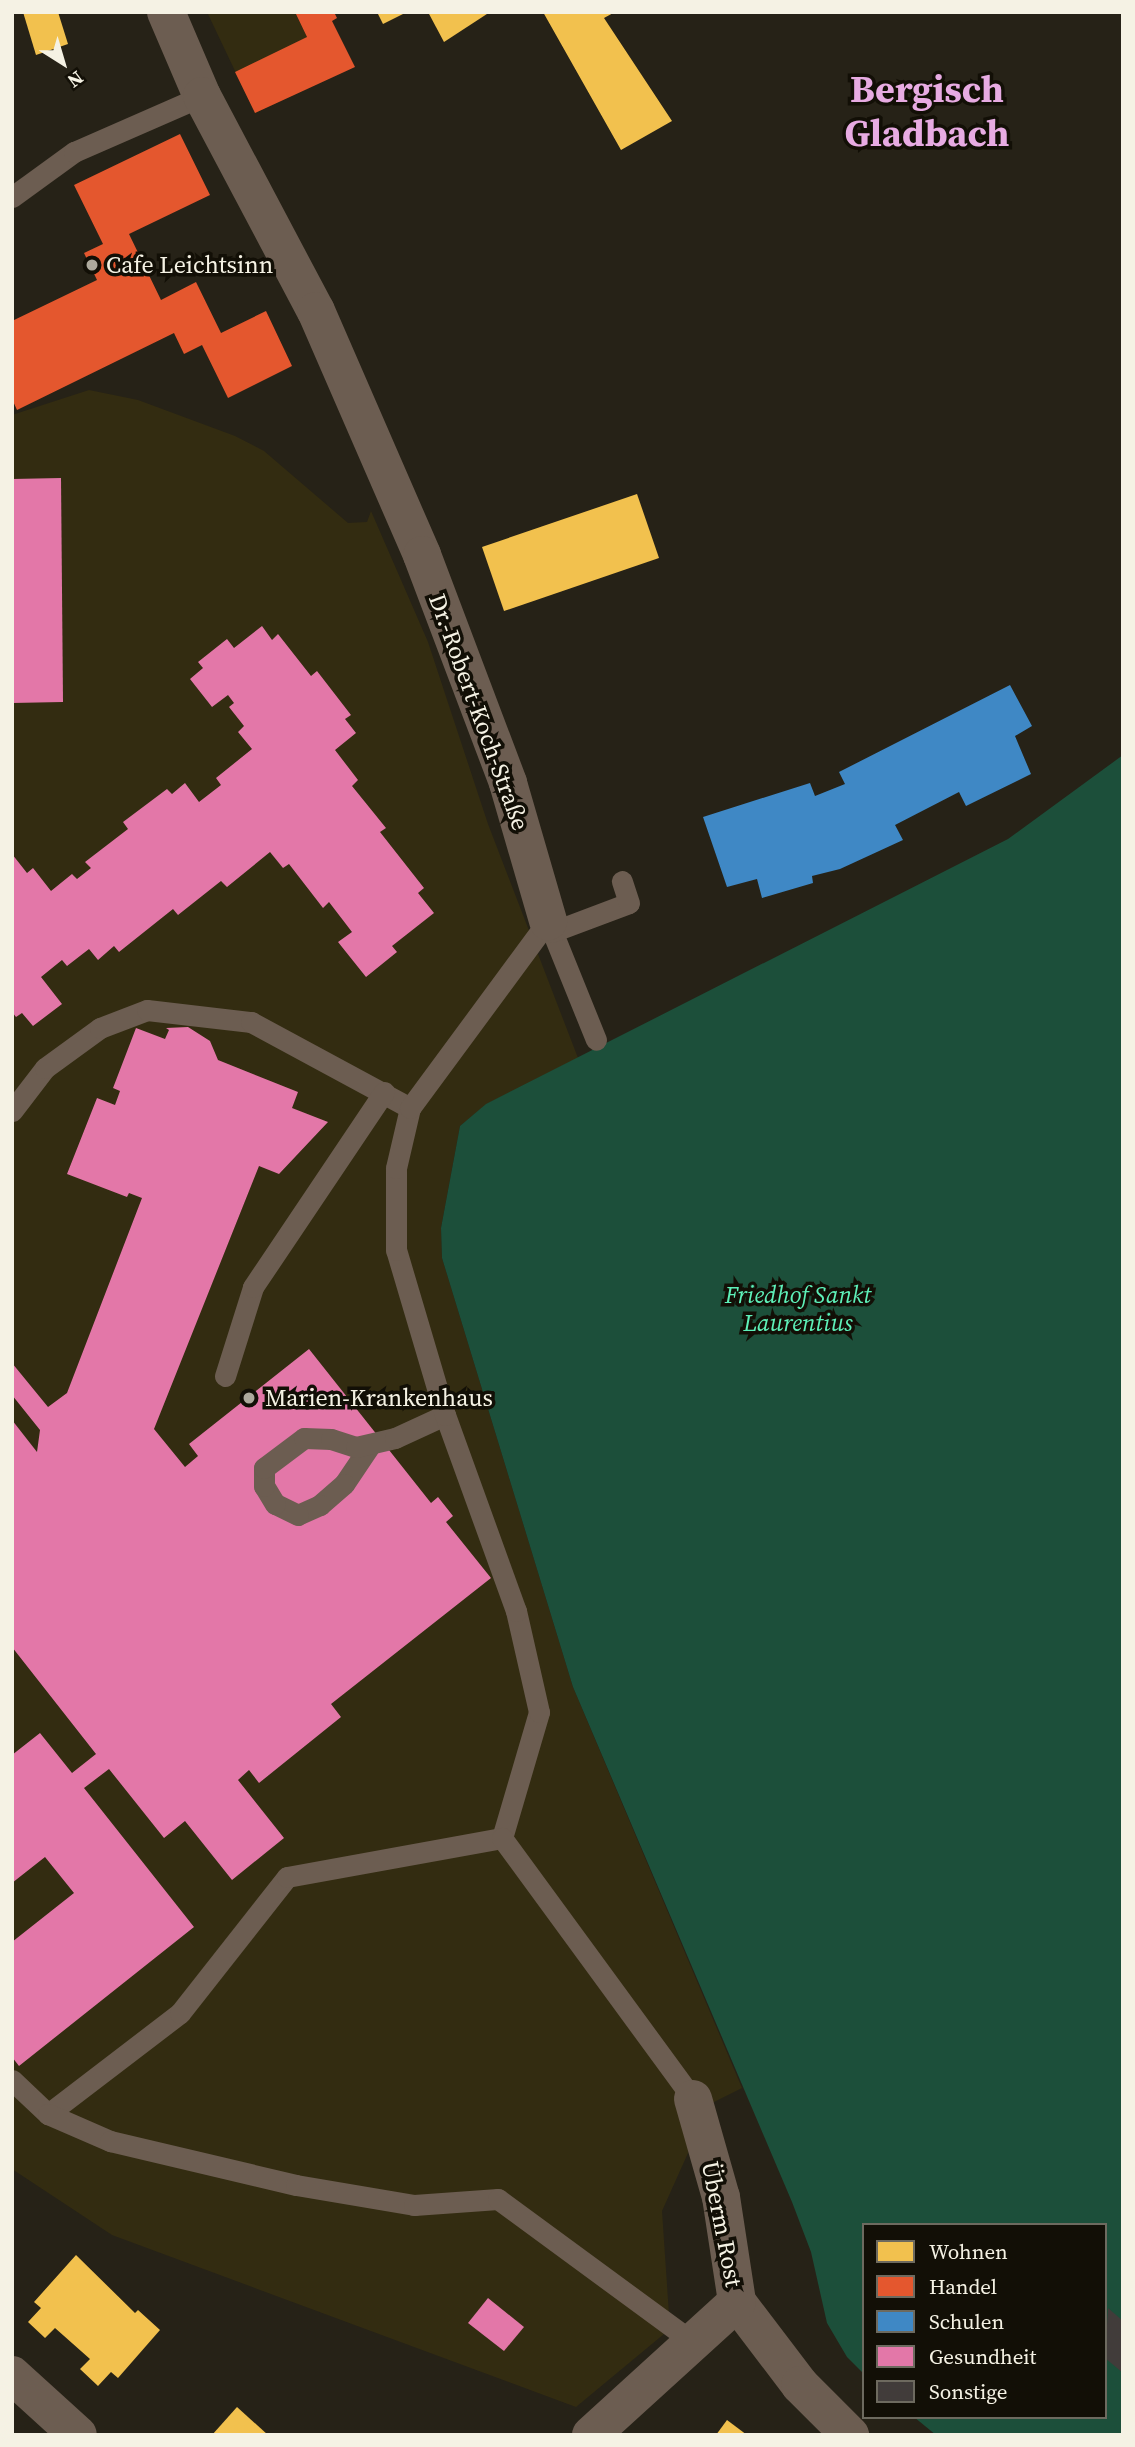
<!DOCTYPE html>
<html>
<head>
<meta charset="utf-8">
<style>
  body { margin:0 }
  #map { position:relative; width:1135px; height:2447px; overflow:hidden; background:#262217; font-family:"Source Serif 4",serif }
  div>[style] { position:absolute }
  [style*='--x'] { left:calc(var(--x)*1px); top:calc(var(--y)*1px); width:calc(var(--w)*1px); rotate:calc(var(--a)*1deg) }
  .built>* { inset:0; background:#332c11 }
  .green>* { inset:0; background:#1c4f3a }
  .homes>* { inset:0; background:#f2c14e }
  .shops>* { inset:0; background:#e4572e }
  .schools>* { inset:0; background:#3f88c5 }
  .health>* { inset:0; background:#e377a8 }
  .building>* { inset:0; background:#413c3a }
  .lane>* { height:21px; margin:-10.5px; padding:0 10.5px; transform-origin:10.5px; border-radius:10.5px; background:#6c5d51 }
  .street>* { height:38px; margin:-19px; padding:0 19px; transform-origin:19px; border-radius:19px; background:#6c5d51 }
  .dots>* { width:19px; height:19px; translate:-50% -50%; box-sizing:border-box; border:4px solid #120f06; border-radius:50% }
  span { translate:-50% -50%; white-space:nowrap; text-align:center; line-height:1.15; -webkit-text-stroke:7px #120f06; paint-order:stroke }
  .poi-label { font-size:24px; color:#f5f2e4 }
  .left { translate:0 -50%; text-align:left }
  .street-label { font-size:24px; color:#f5f2e4 }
  .park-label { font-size:24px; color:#5ef1b9; font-style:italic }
  .town-label { font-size:38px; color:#e7abe2; font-weight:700 }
  .frame { position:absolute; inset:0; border:14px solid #f5f2e4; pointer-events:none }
  .legend { position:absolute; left:862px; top:2223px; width:245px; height:196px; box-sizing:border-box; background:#120f06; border:2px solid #6d6a5f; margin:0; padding:9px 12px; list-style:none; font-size:21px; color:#f5f2e4 }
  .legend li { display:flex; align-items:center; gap:14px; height:35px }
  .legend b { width:35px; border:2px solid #6d6a5f }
  .north { position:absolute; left:28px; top:28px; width:70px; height:70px; -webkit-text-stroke:5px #120f06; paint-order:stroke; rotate:143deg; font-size:19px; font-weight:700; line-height:28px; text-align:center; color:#f5f2e4 }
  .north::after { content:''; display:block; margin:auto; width:24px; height:32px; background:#f5f2e4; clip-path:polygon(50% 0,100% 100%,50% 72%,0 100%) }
</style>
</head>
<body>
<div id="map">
  <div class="built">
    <i style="clip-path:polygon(207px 12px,295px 12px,327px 79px,255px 113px)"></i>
    <i style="clip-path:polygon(89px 390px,138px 400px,235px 436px,264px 451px,348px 523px,367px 522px,371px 511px,428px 642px,488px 824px,578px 1058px,487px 1104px,460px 1126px,441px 1228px,442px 1258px,573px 1687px,742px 2088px,710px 2104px,662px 2211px,670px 2329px,576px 2407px,112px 2235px,12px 2169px,12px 415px)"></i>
  </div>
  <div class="green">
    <i style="clip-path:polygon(1123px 755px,1123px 2435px,936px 2435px,914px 2417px,1105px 2417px,1105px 2225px,864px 2225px,864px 2374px,847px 2357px,827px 2323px,811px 2252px,792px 2202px,573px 1687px,442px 1258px,441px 1228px,460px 1126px,486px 1104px,1008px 839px)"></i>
  </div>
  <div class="homes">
    <i style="clip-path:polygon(23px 12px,58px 12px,68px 44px,36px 55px)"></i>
    <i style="clip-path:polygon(377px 12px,407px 12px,383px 24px)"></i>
    <i style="clip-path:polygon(428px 12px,490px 12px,444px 42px)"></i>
    <i style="clip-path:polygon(543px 12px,615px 12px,604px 18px,672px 121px,621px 150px)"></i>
    <i style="clip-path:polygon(637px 494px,659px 558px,504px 611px,482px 547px)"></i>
    <i style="clip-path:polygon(76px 2255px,135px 2313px,138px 2310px,160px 2330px,118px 2378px,111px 2372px,98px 2386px,80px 2369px,90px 2359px,55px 2328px,45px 2338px,28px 2322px,41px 2308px,34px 2302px)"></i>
    <i style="clip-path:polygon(237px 2407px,268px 2435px,212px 2435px)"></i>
    <i style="clip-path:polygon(727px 2420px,747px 2435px,716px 2435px)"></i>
  </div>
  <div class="shops">
    <i style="clip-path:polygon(295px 12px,334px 12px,337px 18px,332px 21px,355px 67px,255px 113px,235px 72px,307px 37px)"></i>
    <i style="clip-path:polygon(180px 134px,210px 195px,129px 234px,161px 300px,196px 282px,221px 333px,266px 311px,292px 366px,228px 398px,202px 345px,184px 354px,174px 333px,17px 410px,12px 399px,12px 321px,97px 280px,84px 253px,103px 244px,74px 185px)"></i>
  </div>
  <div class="schools">
    <i style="clip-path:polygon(1010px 685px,1032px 726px,1015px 736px,1031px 774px,966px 806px,959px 792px,895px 825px,903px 840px,840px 869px,812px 876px,813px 883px,762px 898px,757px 879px,727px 887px,703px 817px,810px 783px,815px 796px,845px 784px,839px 772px)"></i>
  </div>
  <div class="health">
    <i style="clip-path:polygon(61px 478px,63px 702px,12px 703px,12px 479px)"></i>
    <i style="clip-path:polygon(262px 626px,272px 640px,278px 634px,311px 676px,317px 671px,351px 715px,345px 719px,356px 733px,335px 750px,358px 780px,352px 786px,386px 828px,380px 832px,424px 888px,418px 893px,434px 913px,392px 946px,397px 952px,366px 977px,338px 942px,352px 932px,329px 902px,323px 908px,289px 864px,283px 868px,270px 852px,227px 887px,221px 881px,178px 915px,173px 909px,119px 952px,114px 946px,98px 960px,89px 949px,67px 966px,62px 960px,41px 977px,62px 1004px,33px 1026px,22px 1013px,16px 1017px,12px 1012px,12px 854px,27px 873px,33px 868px,51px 891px,72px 874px,77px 879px,91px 868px,85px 862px,128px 829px,123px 822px,167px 789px,172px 794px,185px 783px,199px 802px,221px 785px,216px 778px,252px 749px,238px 732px,244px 726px,229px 707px,234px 703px,228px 695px,212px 707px,190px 679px,203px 668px,198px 662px,227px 639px,234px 648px)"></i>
    <i style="clip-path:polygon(188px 1027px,210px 1041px,218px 1060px,298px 1092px,292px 1108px,328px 1122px,279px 1174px,259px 1166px,154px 1429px,185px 1467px,198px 1456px,189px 1444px,309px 1349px,431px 1503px,438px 1497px,453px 1516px,446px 1522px,491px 1578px,331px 1704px,341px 1717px,259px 1783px,249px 1770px,238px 1780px,284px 1838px,232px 1880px,185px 1821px,164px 1838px,109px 1769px,84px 1788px,194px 1927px,19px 2066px,12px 2057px,12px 1942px,74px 1893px,45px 1857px,12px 1883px,12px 1755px,40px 1733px,72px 1773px,96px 1754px,12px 1647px,12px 1420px,37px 1452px,40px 1430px,12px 1395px,12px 1363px,48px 1407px,67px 1393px,142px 1198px,129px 1193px,127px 1197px,67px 1174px,97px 1098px,115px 1105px,120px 1091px,113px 1088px,136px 1028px,165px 1039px,169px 1030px,166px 1028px)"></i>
    <i style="clip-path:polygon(488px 2298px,524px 2327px,504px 2351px,468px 2323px)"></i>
  </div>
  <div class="building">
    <i style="clip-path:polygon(1108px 2308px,1123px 2321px,1123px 2373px,1105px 2358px)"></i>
  </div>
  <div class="lane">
    <i style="--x:12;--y:197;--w:77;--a:-36"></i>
    <i style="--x:74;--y:152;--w:140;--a:-23.6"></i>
    <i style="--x:548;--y:921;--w:128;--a:68"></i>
    <i style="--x:552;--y:932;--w:82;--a:-20.6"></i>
    <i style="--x:629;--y:903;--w:23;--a:-108"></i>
    <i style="--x:12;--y:1111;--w:54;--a:-52.5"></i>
    <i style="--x:45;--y:1068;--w:68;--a:-36"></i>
    <i style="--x:100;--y:1028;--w:50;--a:-21"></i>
    <i style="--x:147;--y:1010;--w:105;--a:6.6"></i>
    <i style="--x:251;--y:1022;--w:181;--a:28.4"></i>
    <i style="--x:225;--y:1376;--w:93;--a:-72.5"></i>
    <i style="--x:253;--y:1287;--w:235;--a:-56.1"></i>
    <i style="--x:371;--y:1444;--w:48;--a:124"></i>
    <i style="--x:344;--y:1484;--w:32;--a:139"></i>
    <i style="--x:320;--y:1505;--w:24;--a:156"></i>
    <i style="--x:298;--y:1515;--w:25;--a:-154"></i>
    <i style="--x:275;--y:1504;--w:21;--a:-121"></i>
    <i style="--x:264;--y:1486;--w:18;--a:-90"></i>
    <i style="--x:264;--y:1468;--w:50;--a:-36.9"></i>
    <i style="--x:304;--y:1438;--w:27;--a:2"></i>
    <i style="--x:331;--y:1439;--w:26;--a:18"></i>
    <i style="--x:356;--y:1447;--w:40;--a:-13"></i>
    <i style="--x:395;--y:1438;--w:55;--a:-24.7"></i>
    <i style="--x:502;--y:1838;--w:131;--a:-73.6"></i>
    <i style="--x:539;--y:1712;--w:104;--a:-102.8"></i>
    <i style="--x:516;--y:1611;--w:208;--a:-109.9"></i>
    <i style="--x:445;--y:1415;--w:172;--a:-106.5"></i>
    <i style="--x:396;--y:1250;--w:82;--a:-90"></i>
    <i style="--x:396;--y:1168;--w:62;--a:-76.9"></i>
    <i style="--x:410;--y:1108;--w:232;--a:-53.6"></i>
    <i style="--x:12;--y:2080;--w:50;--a:43.4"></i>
    <i style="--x:48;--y:2114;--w:166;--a:-37.4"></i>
    <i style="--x:180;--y:2013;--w:173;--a:-51.8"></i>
    <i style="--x:287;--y:1877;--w:219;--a:-10.3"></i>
    <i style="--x:502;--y:1838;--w:323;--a:53.8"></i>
    <i style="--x:48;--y:2114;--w:68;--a:23.5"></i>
    <i style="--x:110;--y:2141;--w:191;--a:13.3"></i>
    <i style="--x:296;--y:2185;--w:120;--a:9.6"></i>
    <i style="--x:414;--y:2205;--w:84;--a:-4.1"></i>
    <i style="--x:498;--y:2199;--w:240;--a:36.3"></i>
  </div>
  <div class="street">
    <i style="--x:166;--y:12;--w:91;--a:66.8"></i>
    <i style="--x:202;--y:96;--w:243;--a:62.1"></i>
    <i style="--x:316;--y:311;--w:266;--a:66.5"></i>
    <i style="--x:422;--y:555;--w:244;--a:69.3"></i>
    <i style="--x:508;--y:783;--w:144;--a:73.8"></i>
    <i style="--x:693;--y:2099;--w:102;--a:74.1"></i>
    <i style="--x:721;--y:2197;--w:106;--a:81.3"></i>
    <i style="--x:737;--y:2302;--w:104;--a:52.8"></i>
    <i style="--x:800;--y:2385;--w:71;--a:45"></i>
    <i style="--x:12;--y:2375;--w:89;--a:42.3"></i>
    <i style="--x:591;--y:2435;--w:197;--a:-42.3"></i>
  </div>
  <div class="dots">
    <i style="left:92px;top:265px;background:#ada99c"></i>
    <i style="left:249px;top:1398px;background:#ada99c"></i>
  </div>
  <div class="poi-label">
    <span class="left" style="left:106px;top:265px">Cafe Leichtsinn</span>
    <span class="left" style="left:265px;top:1398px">Marien-Krankenhaus</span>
  </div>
  <div class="street-label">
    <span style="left:479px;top:712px;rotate:70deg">Dr.-Robert-Koch-Straße</span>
    <span style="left:722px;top:2224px;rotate:79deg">Überm Rost</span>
  </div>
  <div class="park-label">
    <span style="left:798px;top:1309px">Friedhof Sankt<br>Laurentius</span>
  </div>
  <div class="town-label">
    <span style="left:927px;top:112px">Bergisch<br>Gladbach</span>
  </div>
  <div class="frame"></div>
  <ul class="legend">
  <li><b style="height:19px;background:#f2c14e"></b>Wohnen</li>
  <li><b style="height:19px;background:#e4572e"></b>Handel</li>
  <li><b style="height:19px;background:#3f88c5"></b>Schulen</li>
  <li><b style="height:19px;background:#e377a8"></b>Gesundheit</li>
  <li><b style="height:19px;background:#413c3a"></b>Sonstige</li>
  </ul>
  <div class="north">N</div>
</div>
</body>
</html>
